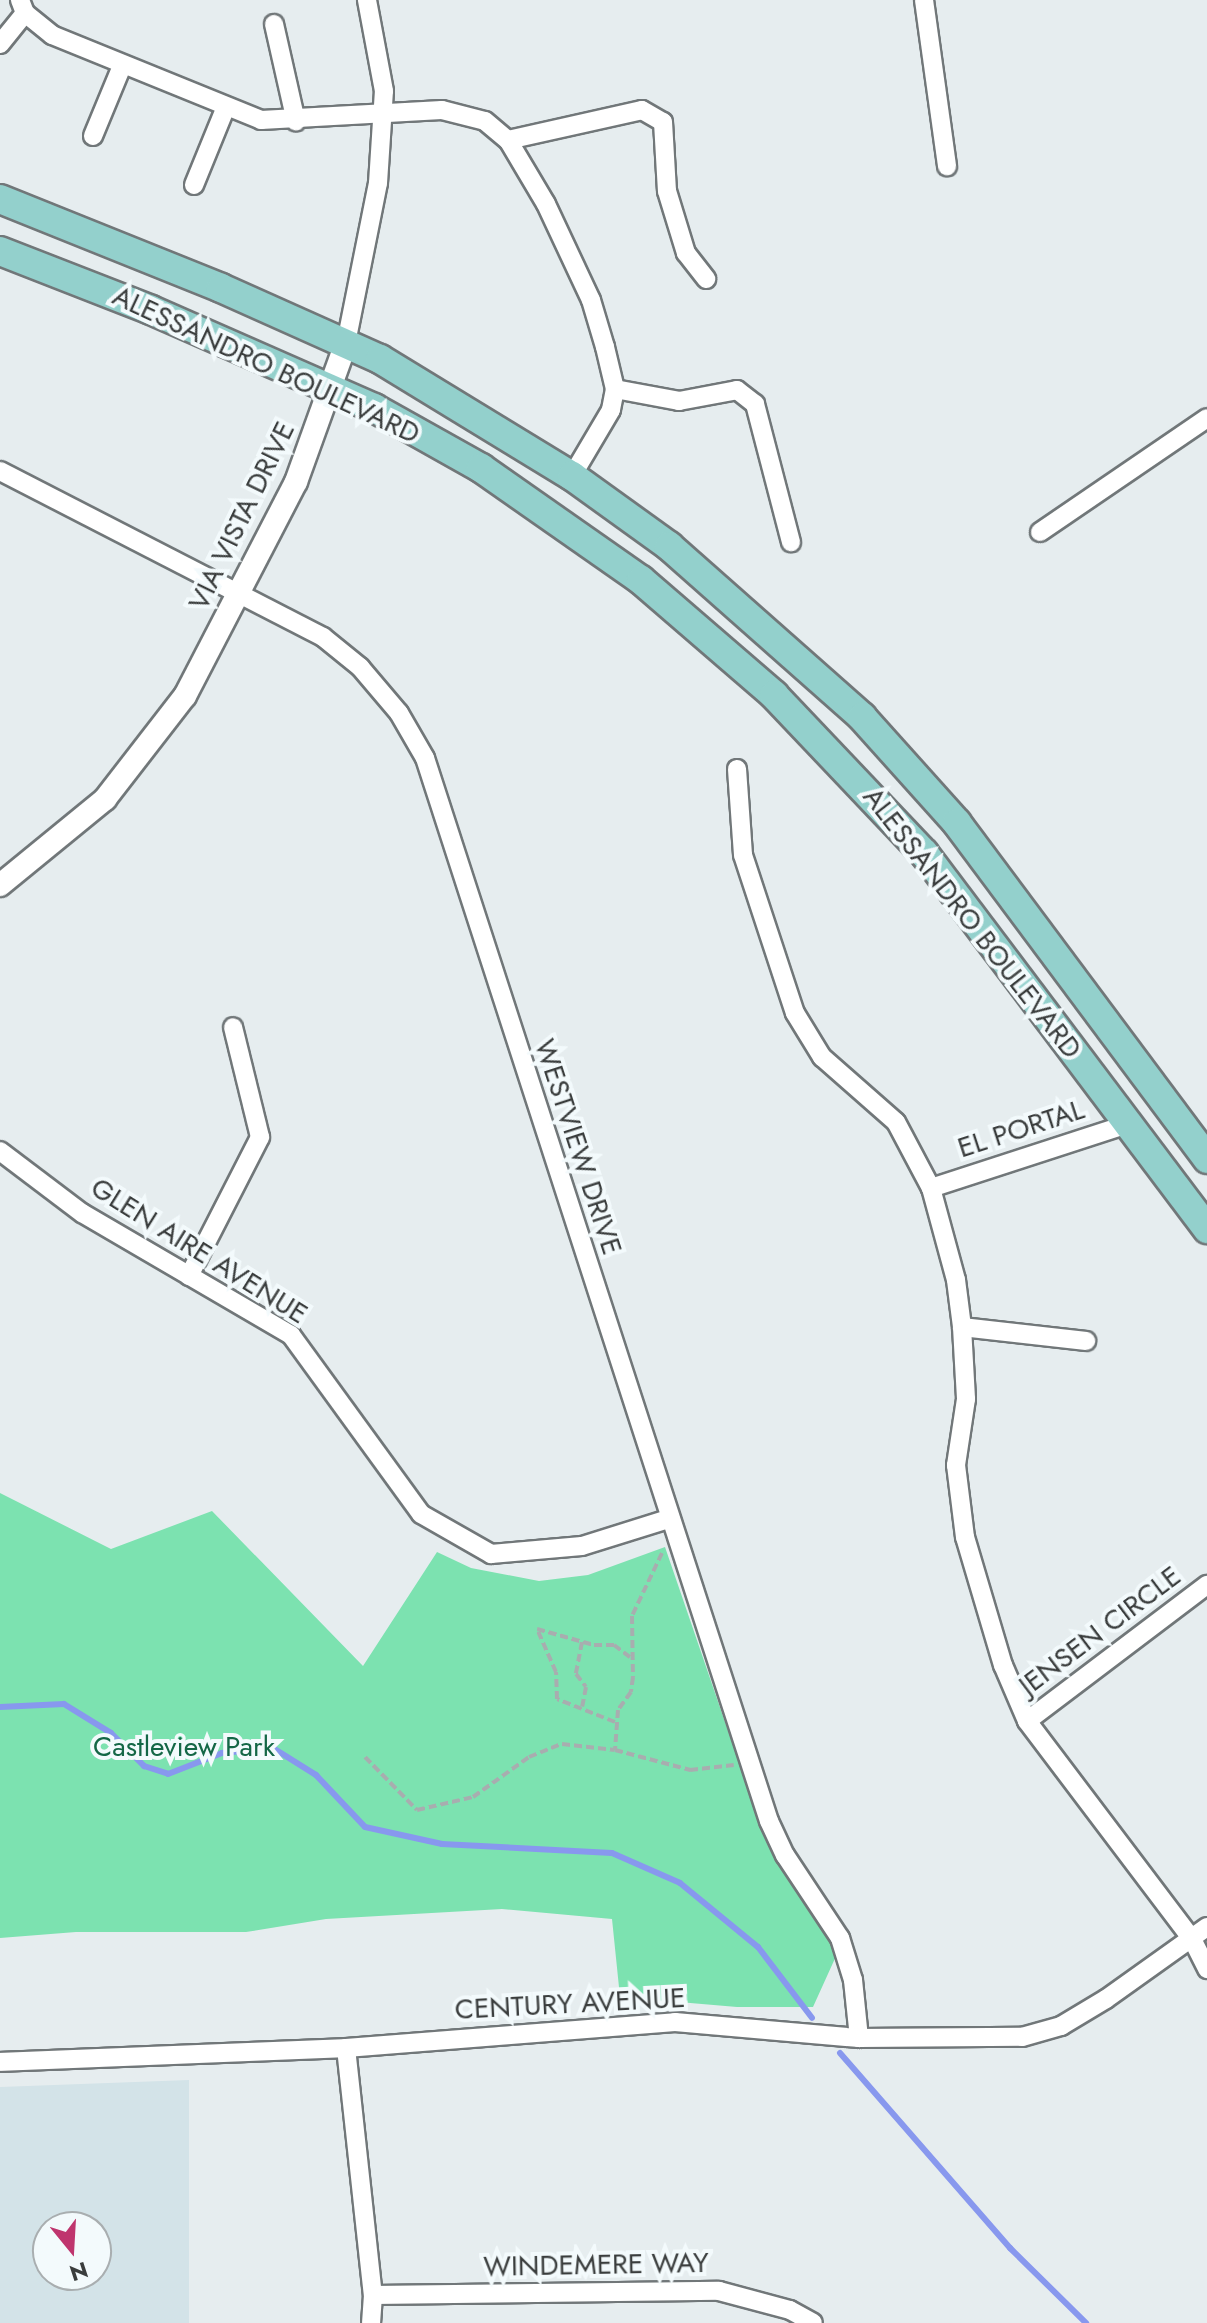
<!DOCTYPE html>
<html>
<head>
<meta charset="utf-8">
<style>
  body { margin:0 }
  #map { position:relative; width:1207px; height:2323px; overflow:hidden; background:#e6edef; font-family:Jost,sans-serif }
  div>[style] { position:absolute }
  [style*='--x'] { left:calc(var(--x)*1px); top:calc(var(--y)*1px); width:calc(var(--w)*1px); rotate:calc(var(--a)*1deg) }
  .built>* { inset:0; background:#d3e3e8 }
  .green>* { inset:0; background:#7ce2b0 }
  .stream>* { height:6px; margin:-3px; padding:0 3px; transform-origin:3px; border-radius:3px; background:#8898ee }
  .path>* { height:4px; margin-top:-2px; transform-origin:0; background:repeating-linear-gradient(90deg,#a8adaf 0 8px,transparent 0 12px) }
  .roads { filter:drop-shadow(2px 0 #717779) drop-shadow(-2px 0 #717779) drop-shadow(0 2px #717779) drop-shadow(0 -2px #717779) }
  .minor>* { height:18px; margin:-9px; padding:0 9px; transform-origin:9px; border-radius:9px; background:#fff }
  .tertiary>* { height:22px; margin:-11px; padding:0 11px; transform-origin:11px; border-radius:11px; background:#fff }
  .primary>* { height:28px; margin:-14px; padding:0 14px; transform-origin:14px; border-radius:14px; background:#93d0cc }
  span { translate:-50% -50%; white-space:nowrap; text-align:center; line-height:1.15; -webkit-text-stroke:8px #f3fafc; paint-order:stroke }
  .street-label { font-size:28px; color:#3a3d3d }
  .park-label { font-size:28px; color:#146746 }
  .north { position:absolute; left:32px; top:2211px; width:80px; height:80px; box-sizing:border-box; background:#f3fafc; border:2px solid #a9aeb0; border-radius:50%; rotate:162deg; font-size:22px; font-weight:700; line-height:32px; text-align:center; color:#3a3d3d }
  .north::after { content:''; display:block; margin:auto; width:28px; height:36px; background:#bf356e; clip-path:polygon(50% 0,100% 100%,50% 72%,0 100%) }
</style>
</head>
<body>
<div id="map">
  <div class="built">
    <i style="clip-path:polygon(evenodd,189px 2080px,189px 2323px,0 2323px,0 2087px,189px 2080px,48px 2227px,96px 2227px,96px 2275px,48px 2275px,48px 2227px)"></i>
  </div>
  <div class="green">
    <i style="clip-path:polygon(0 1493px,111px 1549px,212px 1511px,363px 1666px,437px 1552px,471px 1568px,539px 1581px,588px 1575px,665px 1547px,761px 1827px,837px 1954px,813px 2007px,737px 2007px,620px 1997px,612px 1919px,502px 1909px,326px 1919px,246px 1932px,76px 1932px,0 1938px)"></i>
  </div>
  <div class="stream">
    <i style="--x:0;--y:1707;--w:64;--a:-2.7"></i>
    <i style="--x:64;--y:1704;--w:55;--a:31.7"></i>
    <i style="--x:111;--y:1733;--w:47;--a:45"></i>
    <i style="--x:144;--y:1766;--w:25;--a:18"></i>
    <i style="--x:168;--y:1774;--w:58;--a:-21.3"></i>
    <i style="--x:222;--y:1753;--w:51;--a:-5.6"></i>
    <i style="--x:273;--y:1748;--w:51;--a:32.1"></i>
    <i style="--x:316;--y:1775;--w:71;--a:46.7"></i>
    <i style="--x:365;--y:1827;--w:79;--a:12.4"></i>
    <i style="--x:442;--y:1844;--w:170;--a:3"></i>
    <i style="--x:612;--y:1853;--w:74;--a:23.8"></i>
    <i style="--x:680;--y:1883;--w:101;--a:39.4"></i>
    <i style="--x:758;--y:1947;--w:89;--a:52.7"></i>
    <i style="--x:840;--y:2053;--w:259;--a:48.9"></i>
    <i style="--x:1010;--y:2248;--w:107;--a:44.6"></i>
  </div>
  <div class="path">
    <i style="--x:662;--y:1553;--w:70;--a:115.5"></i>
    <i style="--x:632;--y:1616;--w:61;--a:89.1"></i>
    <i style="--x:633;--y:1677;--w:15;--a:98"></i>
    <i style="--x:631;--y:1692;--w:22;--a:126"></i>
    <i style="--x:618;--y:1710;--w:40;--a:94.3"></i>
    <i style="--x:615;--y:1750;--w:78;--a:14.9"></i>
    <i style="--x:690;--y:1770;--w:44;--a:-6.5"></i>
    <i style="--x:582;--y:1642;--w:33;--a:101"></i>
    <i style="--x:576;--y:1674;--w:16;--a:52"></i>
    <i style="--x:586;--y:1687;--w:20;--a:101"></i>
    <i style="--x:615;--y:1722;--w:62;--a:-158.4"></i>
    <i style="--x:557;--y:1699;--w:27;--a:-92"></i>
    <i style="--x:556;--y:1672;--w:47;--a:-113.8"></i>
    <i style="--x:537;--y:1629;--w:59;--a:15.7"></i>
    <i style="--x:594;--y:1645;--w:20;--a:0"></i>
    <i style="--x:614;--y:1645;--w:20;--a:37"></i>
    <i style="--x:365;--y:1757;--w:74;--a:45.5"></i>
    <i style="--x:417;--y:1810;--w:57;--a:-13.1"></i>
    <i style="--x:473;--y:1797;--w:69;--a:-35.5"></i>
    <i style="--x:529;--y:1757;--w:35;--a:-22"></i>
    <i style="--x:562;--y:1744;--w:53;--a:6.5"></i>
  </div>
  <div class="roads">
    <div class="minor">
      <i style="--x:20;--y:0;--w:14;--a:69"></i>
      <i style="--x:25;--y:13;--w:35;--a:39"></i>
      <i style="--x:52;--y:35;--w:226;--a:22.1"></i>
      <i style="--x:261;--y:120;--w:181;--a:-3.2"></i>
      <i style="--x:442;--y:110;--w:44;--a:14.3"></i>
      <i style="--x:485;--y:121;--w:30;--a:40"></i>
      <i style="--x:508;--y:140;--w:74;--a:59.3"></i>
      <i style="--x:546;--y:204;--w:106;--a:64.9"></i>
      <i style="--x:591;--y:300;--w:49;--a:73.4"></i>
      <i style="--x:605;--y:347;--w:43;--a:76.6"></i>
      <i style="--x:615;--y:389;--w:21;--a:101"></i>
      <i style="--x:611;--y:410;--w:77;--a:120.6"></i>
      <i style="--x:924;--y:0;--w:168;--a:82.1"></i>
      <i style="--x:274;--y:24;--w:100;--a:77.3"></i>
      <i style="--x:0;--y:44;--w:40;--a:-51"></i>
      <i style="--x:93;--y:136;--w:76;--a:-67.5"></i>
      <i style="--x:508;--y:140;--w:137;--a:-12.6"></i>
      <i style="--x:642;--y:110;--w:24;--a:30"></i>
      <i style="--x:663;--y:122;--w:69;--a:86.7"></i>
      <i style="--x:667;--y:191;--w:65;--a:73"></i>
      <i style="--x:686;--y:253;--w:33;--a:52"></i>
      <i style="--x:194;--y:185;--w:82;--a:-67.8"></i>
      <i style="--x:346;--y:343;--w:163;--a:-78.7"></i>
      <i style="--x:378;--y:183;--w:92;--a:-86.3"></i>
      <i style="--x:384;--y:91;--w:93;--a:-100.6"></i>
      <i style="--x:615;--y:389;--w:65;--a:10.6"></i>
      <i style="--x:679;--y:401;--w:59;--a:-10.7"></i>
      <i style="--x:737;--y:390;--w:23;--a:38"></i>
      <i style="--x:755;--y:404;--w:143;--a:75.4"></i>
      <i style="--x:0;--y:471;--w:363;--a:27.2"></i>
      <i style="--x:323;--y:637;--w:48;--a:39"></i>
      <i style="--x:360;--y:667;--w:60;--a:49.7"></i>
      <i style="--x:399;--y:713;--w:52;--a:60"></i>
      <i style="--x:425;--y:758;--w:1117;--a:72.07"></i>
      <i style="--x:769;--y:1821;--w:38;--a:65"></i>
      <i style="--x:785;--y:1855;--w:100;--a:56.5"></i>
      <i style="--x:840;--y:1938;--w:44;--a:72.8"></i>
      <i style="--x:853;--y:1980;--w:58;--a:84.1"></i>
      <i style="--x:1040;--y:532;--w:202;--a:-34.3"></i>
      <i style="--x:737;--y:769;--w:86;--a:86"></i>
      <i style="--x:743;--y:855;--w:166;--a:71.8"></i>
      <i style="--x:795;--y:1013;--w:52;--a:58.5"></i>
      <i style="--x:822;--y:1057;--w:98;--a:41.3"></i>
      <i style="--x:896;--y:1122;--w:75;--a:62.1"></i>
      <i style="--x:931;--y:1188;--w:95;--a:74.8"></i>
      <i style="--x:956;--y:1280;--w:47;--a:82.7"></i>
      <i style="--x:962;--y:1327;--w:72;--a:86.8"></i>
      <i style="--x:966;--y:1399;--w:67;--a:98.6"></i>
      <i style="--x:956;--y:1465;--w:73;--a:82.9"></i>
      <i style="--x:965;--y:1537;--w:134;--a:73.5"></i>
      <i style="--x:1003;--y:1665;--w:61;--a:66.8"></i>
      <i style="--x:1027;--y:1721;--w:273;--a:52.9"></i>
      <i style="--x:1192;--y:1939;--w:34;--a:63"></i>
      <i style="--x:0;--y:1151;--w:103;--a:37.1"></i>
      <i style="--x:82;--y:1213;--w:242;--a:30.3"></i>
      <i style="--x:291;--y:1335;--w:221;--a:54"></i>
      <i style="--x:421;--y:1514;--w:81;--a:29.7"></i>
      <i style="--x:491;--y:1554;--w:91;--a:-5"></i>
      <i style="--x:582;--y:1546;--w:90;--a:-17.4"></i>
      <i style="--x:931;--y:1188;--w:207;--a:-18"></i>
      <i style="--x:189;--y:1276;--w:156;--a:-62.9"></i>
      <i style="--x:260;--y:1137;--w:113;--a:-103.8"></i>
      <i style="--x:962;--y:1327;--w:125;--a:6.4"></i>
      <i style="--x:1027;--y:1721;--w:226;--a:-37.1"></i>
      <i style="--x:346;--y:2048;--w:248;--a:83.8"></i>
      <i style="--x:373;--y:2295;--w:28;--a:94"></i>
      <i style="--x:0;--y:2062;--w:346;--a:-2.3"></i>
      <i style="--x:346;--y:2048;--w:330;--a:-4.5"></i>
      <i style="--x:675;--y:2022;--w:185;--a:5"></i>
      <i style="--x:859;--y:2038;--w:163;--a:-0.4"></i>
      <i style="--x:1022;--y:2037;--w:41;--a:-15.8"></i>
      <i style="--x:1061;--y:2026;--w:52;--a:-31"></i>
      <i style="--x:1106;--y:1999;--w:124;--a:-35.5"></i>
      <i style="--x:373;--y:2295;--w:346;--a:-0.7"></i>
      <i style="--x:719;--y:2291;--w:73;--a:15"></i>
      <i style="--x:790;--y:2310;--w:26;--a:29"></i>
    </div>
    <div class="tertiary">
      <i style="--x:0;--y:885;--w:136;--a:-39.3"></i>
      <i style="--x:105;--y:799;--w:130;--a:-52.2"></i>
      <i style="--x:185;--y:696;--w:241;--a:-62.6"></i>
      <i style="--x:296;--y:482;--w:148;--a:-70.2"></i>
    </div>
    <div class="primary">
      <i style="--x:0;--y:199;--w:238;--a:21.9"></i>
      <i style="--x:221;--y:288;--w:174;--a:24.1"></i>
      <i style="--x:380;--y:359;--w:225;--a:31.4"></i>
      <i style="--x:572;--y:476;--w:120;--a:35.8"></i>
      <i style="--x:669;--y:546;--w:258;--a:41.5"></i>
      <i style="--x:862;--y:717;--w:142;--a:48.1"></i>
      <i style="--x:957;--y:823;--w:419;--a:53.3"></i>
      <i style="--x:0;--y:251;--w:162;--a:21.3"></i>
      <i style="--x:151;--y:310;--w:244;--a:23.7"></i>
      <i style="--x:374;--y:408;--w:123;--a:29.3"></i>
      <i style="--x:481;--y:468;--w:195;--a:35"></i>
      <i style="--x:641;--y:580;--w:176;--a:40.8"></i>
      <i style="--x:774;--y:695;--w:218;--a:46.5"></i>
      <i style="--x:924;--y:853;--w:471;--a:53"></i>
    </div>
  </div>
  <div class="street-label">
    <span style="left:266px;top:365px;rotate:25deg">ALESSANDRO BOULEVARD</span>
    <span style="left:242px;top:516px;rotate:-64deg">VIA VISTA DRIVE</span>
    <span style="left:972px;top:923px;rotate:52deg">ALESSANDRO BOULEVARD</span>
    <span style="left:1021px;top:1129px;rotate:-18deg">EL PORTAL</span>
    <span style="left:578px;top:1147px;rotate:72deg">WESTVIEW DRIVE</span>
    <span style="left:199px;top:1251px;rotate:32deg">GLEN AIRE AVENUE</span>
    <span style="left:1100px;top:1631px;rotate:-37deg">JENSEN CIRCLE</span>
    <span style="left:570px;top:2004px;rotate:-3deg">CENTURY AVENUE</span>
    <span style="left:596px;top:2265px;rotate:-1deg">WINDEMERE WAY</span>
  </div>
  <div class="park-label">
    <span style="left:184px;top:1747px">Castleview Park</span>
  </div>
  <div class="north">N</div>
</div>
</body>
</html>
